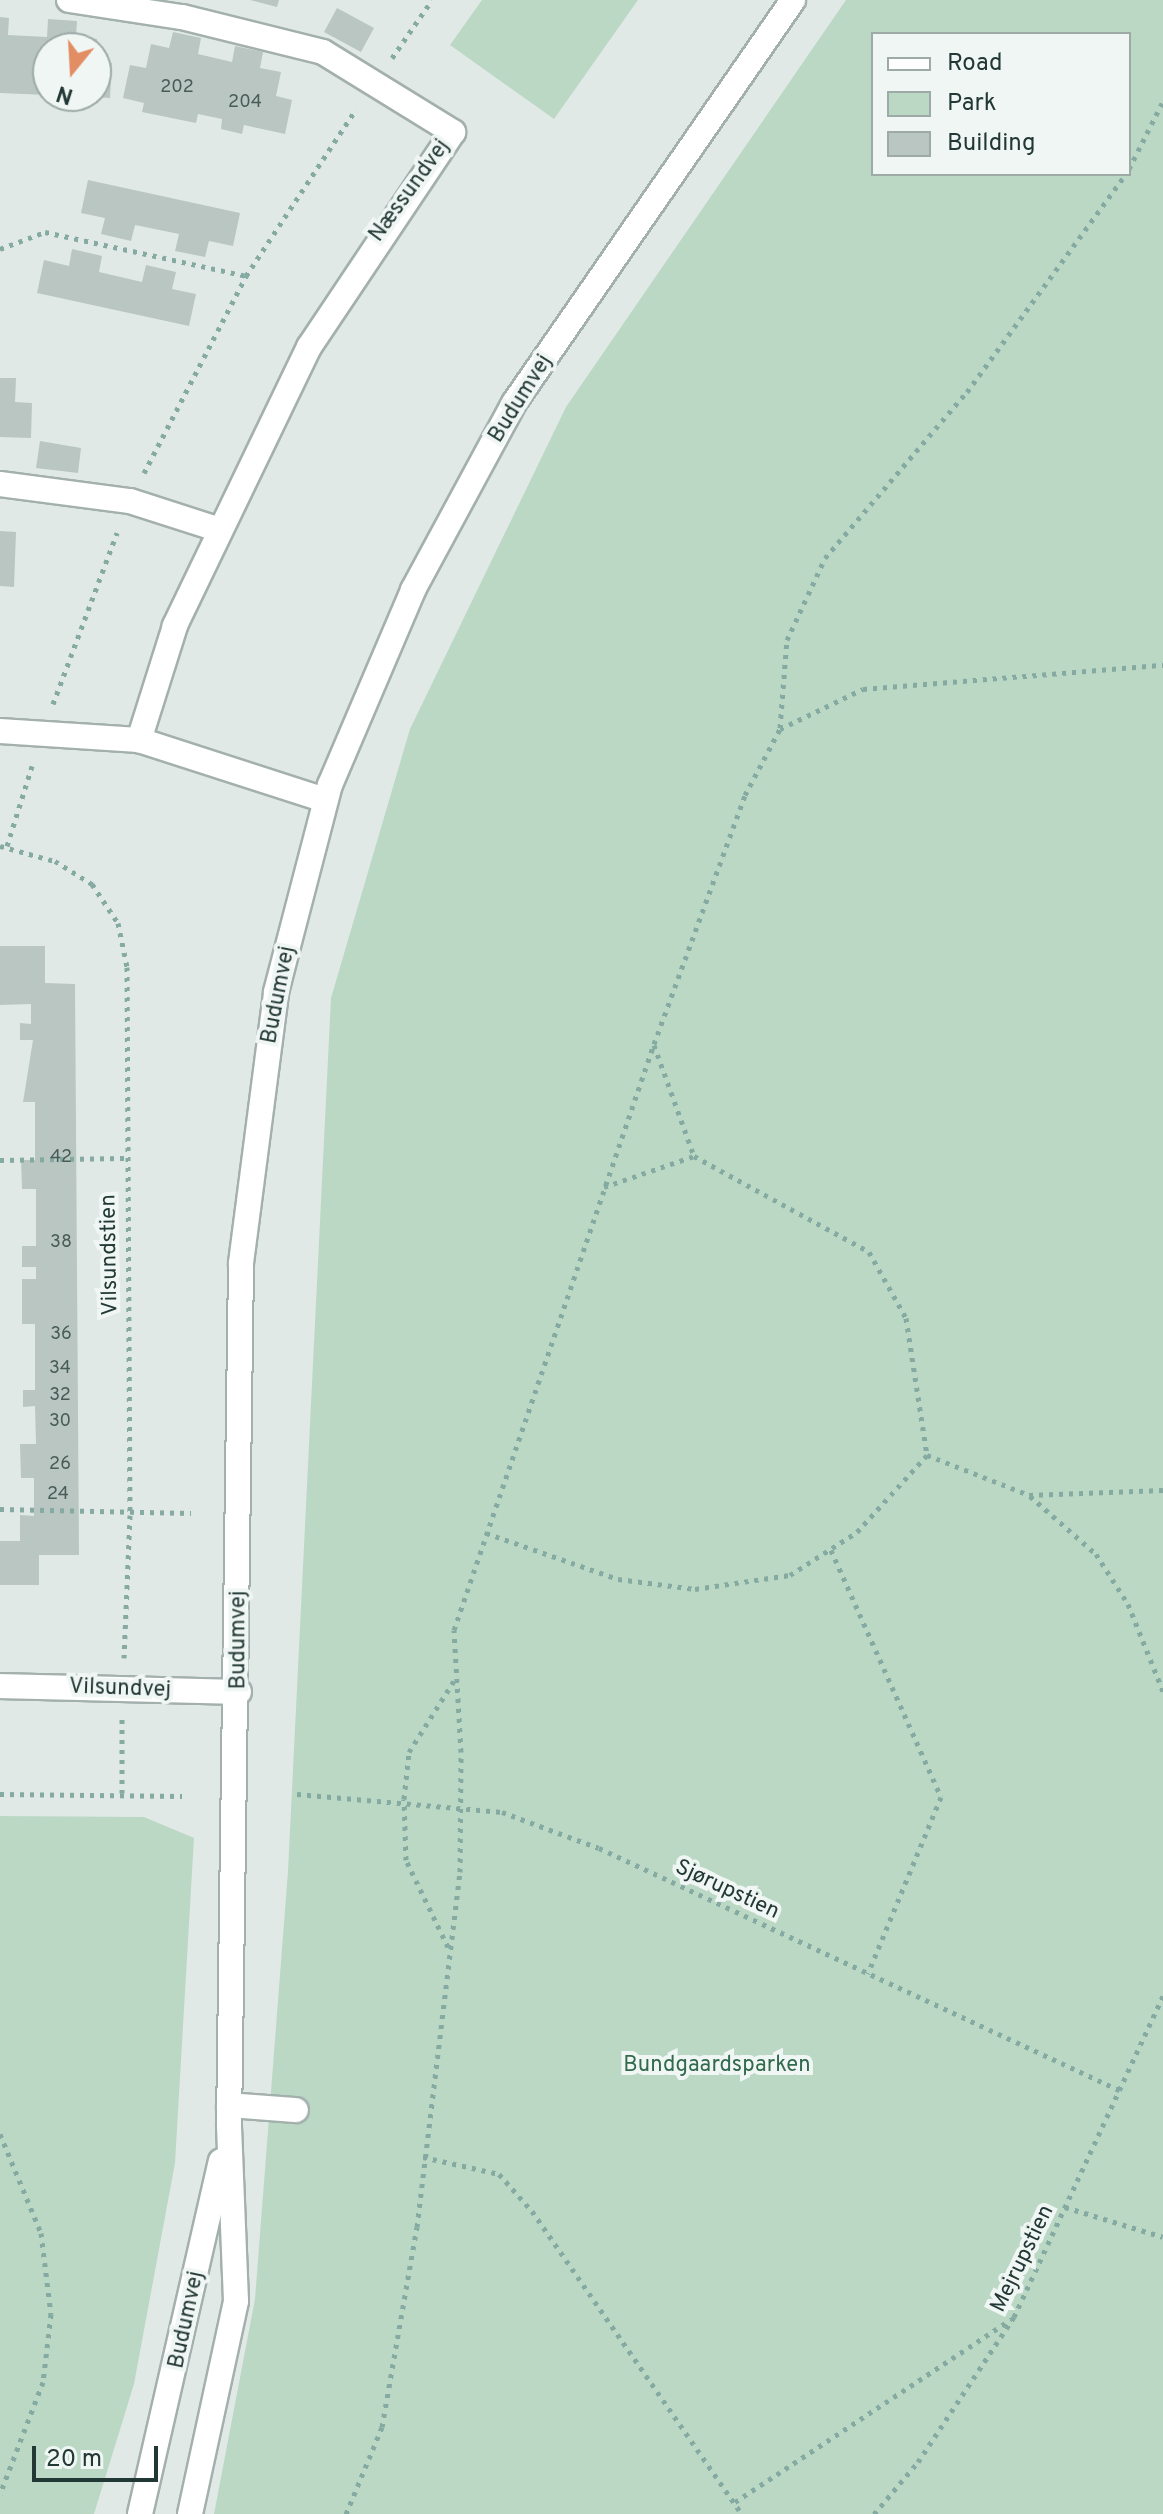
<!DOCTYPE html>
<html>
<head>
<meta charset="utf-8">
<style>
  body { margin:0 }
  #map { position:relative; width:1163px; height:2514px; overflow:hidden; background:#e0e9e6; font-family:Overpass,sans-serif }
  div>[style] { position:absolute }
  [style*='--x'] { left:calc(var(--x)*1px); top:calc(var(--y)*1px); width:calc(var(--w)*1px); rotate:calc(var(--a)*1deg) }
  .green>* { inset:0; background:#bbd8c5 }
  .building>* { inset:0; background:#b9c6c2 }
  .path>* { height:5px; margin-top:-2.5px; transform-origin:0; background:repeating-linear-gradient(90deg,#84aaa1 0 4px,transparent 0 10px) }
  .roads { filter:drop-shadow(2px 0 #a3b0ad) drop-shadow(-2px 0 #a3b0ad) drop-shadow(0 2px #a3b0ad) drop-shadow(0 -2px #a3b0ad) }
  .minor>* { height:24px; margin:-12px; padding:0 12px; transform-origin:12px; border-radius:12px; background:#fff }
  .path-bridge>* { height:5px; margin-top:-2.5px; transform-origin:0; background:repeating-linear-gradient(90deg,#84aaa1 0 4px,transparent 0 10px) }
  span { translate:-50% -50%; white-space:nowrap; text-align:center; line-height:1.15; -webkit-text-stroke:8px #f0f6f4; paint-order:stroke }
  .number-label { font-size:18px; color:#485c58 }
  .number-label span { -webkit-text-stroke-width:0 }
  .street-label { font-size:22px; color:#223834 }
  .park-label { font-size:22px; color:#316a4c }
  .legend { position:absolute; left:871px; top:32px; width:260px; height:144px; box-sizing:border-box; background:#f0f6f4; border:2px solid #9eaaa7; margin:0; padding:10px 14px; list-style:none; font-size:24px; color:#223834 }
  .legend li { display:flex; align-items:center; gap:16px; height:40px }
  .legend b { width:40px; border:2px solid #9eaaa7 }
  .north { position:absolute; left:32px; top:32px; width:80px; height:80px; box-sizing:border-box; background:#f0f6f4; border:2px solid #9eaaa7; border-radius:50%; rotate:198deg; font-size:22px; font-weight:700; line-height:32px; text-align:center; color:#223834 }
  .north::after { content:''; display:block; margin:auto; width:28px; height:36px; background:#e38d64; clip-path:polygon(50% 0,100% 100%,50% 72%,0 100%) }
  .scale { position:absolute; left:32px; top:2446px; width:126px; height:36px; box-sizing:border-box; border:4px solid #223834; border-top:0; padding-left:10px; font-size:24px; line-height:28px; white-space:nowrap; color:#223834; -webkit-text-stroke:6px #f0f6f4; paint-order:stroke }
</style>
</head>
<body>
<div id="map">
  <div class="green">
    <i style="clip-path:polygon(482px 0,638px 0,554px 119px,450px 45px)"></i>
    <i style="clip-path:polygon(evenodd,846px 0,1163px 0,1163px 2514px,214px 2514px,255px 2299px,288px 1871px,331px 998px,410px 729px,566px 407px,846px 0,873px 34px,1129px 34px,1129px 174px,873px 174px,873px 34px)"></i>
    <i style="clip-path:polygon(0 1816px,144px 1817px,194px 1838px,175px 2163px,134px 2384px,94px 2514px,0 2514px)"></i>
  </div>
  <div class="building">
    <i style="clip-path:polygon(250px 0,279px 0,277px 7px)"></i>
    <i style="clip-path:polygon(337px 8px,374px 28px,361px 52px,324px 32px)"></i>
    <i style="clip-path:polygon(0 17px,9px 18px,8px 35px,47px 37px,48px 19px,77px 21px,76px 37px,97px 39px,96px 48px,48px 48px,48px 95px,0 93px)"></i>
    <i style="clip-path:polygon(173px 32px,201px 38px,198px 54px,232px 62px,235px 46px,263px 52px,260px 68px,281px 72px,276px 96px,292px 100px,285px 134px,244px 125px,242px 134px,221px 129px,222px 119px,198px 114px,196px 123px,142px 112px,144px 103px,123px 98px,130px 65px,146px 68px,151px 44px,169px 48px)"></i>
    <i style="clip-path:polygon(96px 62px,112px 63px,110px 98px,96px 97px)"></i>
    <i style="clip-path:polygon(47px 96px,70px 96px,70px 104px,47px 103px)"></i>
    <i style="clip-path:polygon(88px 180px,240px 213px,233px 246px,209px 241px,205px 257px,175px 251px,179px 234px,135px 225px,131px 241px,101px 234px,105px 218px,81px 213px)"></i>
    <i style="clip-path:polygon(72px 249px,102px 256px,99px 272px,142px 282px,146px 265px,176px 272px,172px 289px,196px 294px,189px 326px,37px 293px,44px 260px,69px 266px)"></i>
    <i style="clip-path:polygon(0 378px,16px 378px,15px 402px,32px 403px,31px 438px,0 437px)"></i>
    <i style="clip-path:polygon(40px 441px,81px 448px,78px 473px,36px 468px)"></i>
    <i style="clip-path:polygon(0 531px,16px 532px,14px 587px,0 586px)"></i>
    <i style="clip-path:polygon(0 946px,45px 946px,45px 983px,75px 984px,79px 1555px,39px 1555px,39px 1585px,0 1585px,0 1541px,20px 1541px,20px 1515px,34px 1516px,34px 1478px,21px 1478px,20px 1444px,36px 1444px,35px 1406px,23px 1407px,23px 1390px,35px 1390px,35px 1324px,22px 1324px,22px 1279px,36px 1279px,36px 1267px,22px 1267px,22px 1246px,36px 1246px,36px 1189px,22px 1189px,21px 1160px,35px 1160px,35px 1102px,23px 1102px,33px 1040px,20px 1040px,20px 1023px,31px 1024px,31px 1004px,0 1005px)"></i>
  </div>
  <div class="path">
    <i style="--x:392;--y:58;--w:70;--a:-55.4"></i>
    <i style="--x:1129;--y:169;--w:76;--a:-63.4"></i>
    <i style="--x:0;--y:249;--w:48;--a:-20.7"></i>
    <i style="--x:45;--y:232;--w:206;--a:12.3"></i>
    <i style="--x:144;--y:473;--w:222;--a:-62.6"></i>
    <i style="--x:246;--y:276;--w:200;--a:-56.6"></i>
    <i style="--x:53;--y:704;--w:183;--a:-69.5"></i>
    <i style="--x:780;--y:728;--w:88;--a:-85.5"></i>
    <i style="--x:787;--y:640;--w:90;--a:-65.1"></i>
    <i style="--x:825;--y:558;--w:218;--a:-49.5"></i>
    <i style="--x:967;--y:392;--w:270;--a:-53.9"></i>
    <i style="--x:0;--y:846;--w:57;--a:15.3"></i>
    <i style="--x:55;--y:861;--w:44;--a:31.9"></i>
    <i style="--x:92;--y:884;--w:47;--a:56.3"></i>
    <i style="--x:118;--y:923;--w:45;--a:78.4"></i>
    <i style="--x:127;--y:967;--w:548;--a:89.69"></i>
    <i style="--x:130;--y:1515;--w:143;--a:92.4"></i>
    <i style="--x:7;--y:846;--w:84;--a:-72.6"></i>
    <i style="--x:654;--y:1045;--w:118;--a:70.2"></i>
    <i style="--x:694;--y:1156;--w:200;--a:28.7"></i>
    <i style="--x:869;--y:1252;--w:76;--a:60.7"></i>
    <i style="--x:906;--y:1318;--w:139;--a:81.3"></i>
    <i style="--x:927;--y:1455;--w:110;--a:21.4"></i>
    <i style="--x:1029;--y:1495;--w:134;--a:-2.1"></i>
    <i style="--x:0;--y:1160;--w:125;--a:-0.9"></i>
    <i style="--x:604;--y:1187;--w:95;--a:-19"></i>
    <i style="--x:1030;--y:1496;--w:88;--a:41.3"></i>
    <i style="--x:1096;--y:1554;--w:59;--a:57.4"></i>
    <i style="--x:1128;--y:1604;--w:94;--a:68.1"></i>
    <i style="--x:0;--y:1509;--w:191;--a:1.2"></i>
    <i style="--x:486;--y:1533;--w:140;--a:19.2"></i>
    <i style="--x:618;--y:1579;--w:78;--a:7.4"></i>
    <i style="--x:695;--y:1589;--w:96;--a:-8.4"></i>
    <i style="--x:790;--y:1575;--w:80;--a:-32.7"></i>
    <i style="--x:857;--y:1532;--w:104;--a:-47.7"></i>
    <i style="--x:831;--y:1550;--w:270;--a:66"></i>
    <i style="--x:941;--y:1797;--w:191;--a:112.5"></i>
    <i style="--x:461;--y:1752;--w:122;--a:-93.3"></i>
    <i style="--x:454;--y:1630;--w:619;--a:-71.16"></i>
    <i style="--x:654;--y:1044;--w:265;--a:-69.9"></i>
    <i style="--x:745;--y:795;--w:75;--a:-62.1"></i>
    <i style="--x:780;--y:729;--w:92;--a:-25.7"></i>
    <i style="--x:863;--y:689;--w:301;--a:-4.6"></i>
    <i style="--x:122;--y:1793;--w:74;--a:-90"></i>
    <i style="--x:0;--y:1794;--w:182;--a:0.6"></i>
    <i style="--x:297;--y:1794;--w:206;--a:5"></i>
    <i style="--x:502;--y:1812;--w:103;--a:20.4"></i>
    <i style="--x:599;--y:1848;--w:576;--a:24.96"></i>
    <i style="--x:448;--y:1947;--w:97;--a:-115.8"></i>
    <i style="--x:406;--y:1860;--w:61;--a:-91.9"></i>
    <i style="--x:404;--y:1799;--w:47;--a:-83.9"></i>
    <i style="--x:409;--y:1752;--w:90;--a:-57.7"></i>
    <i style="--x:0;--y:2134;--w:107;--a:67.5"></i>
    <i style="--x:41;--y:2233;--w:82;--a:83"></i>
    <i style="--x:51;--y:2314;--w:68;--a:96.7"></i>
    <i style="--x:43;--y:2382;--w:120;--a:111"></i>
    <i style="--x:423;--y:2157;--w:78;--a:12.6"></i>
    <i style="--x:499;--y:2174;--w:50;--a:48.3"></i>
    <i style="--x:532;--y:2211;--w:369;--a:55.3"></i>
    <i style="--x:1065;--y:2207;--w:102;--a:17"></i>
    <i style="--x:735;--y:2502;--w:331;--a:-33.5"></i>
    <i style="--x:346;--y:2514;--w:94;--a:-67.5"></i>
    <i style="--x:382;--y:2427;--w:203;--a:-80.1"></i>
    <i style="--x:417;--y:2227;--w:358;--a:-83.1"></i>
    <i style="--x:874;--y:2514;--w:68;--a:-49.8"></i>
    <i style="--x:918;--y:2462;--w:174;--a:-56.5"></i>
    <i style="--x:1014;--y:2317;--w:354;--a:-65.1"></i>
  </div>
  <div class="roads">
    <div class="minor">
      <i style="--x:69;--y:0;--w:114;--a:8.6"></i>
      <i style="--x:182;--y:17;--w:145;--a:13.9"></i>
      <i style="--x:323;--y:52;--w:153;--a:31.6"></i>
      <i style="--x:453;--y:132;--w:259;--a:123.8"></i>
      <i style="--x:309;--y:347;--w:310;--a:115.7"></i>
      <i style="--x:175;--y:626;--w:120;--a:107.5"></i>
      <i style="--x:139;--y:740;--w:195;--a:17.9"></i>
      <i style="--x:0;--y:484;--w:131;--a:7.5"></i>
      <i style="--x:130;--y:501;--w:91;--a:17.8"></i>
      <i style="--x:0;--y:731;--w:139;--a:3.7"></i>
      <i style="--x:0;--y:1686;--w:239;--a:1.4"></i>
      <i style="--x:229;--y:2105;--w:67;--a:4.3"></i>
      <i style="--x:140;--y:2514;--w:362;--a:-77.1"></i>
      <i style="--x:190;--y:2514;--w:218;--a:-77.8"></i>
      <i style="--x:236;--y:2301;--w:177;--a:-92.3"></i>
      <i style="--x:229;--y:2124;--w:861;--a:-89.2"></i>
      <i style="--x:241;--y:1263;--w:273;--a:-82.6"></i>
      <i style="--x:276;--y:992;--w:214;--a:-75.4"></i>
      <i style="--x:330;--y:785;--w:212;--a:-66.9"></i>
      <i style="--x:413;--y:590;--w:213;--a:-61.6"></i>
      <i style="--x:514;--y:403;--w:490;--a:-55.3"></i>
    </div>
  </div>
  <div class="path-bridge">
    <i style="--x:460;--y:1872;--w:120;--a:-89.5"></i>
  </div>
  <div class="number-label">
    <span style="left:177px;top:88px">202</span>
    <span style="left:245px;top:103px">204</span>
    <span style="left:61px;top:1158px">42</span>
    <span style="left:61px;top:1243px">38</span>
    <span style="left:61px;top:1335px">36</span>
    <span style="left:60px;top:1369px">34</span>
    <span style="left:60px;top:1396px">32</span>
    <span style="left:60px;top:1422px">30</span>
    <span style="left:60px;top:1465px">26</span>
    <span style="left:58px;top:1495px">24</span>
  </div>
  <div class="street-label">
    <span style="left:410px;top:191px;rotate:-54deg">Næssundvej</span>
    <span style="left:521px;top:399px;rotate:-58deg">Budumvej</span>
    <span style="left:279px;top:995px;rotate:-79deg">Budumvej</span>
    <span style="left:110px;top:1255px;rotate:-91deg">Vilsundstien</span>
    <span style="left:239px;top:1640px;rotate:-90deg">Budumvej</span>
    <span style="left:120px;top:1689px;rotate:2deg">Vilsundvej</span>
    <span style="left:727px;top:1890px;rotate:25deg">Sjørupstien</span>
    <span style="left:1023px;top:2259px;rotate:-64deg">Mejrupstien</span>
    <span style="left:187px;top:2320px;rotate:-78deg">Budumvej</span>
  </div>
  <div class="park-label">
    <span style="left:717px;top:2066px">Bundgaardsparken</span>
  </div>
  <ul class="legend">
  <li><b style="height:10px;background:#fff"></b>Road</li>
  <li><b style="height:22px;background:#bbd8c5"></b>Park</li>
  <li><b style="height:22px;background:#b9c6c2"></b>Building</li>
  </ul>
  <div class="north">N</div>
  <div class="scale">20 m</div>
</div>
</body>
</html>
